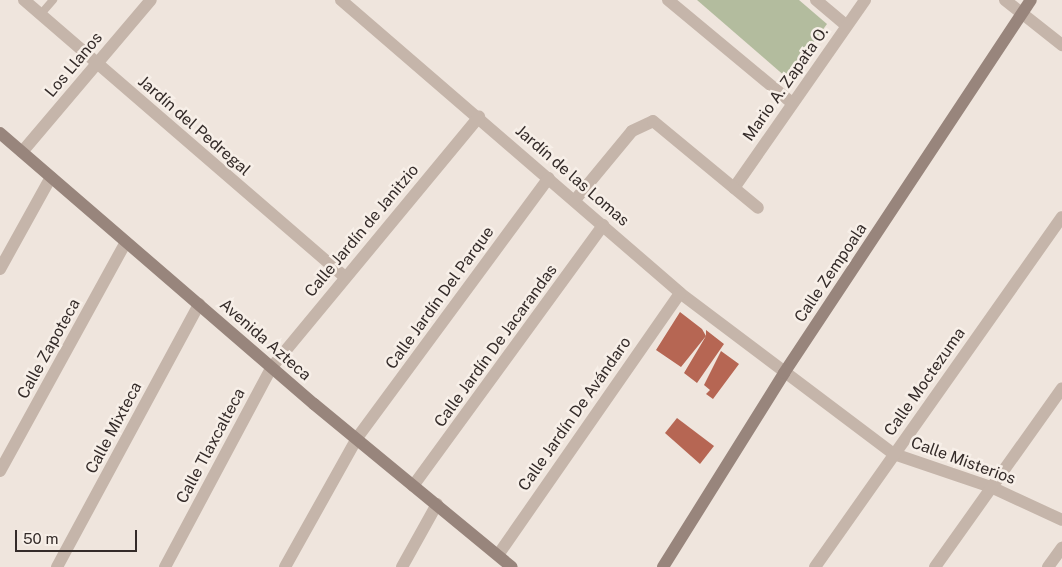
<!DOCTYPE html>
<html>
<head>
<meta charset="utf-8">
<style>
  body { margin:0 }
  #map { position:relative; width:1062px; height:567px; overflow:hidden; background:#efe5dd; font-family:"Public Sans",sans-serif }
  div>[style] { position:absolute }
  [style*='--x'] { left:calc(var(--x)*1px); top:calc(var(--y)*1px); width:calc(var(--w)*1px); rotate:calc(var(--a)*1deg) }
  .green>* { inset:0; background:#b3bc9e }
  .building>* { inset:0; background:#b66653 }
  .lane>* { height:8px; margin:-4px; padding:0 4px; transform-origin:4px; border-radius:4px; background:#c5b5aa }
  .street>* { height:12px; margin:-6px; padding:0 6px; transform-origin:6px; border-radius:6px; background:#c5b5aa }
  .secondary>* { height:12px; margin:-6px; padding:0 6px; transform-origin:6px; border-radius:6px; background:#98857c }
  span { translate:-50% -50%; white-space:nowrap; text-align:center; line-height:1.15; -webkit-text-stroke:5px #f7efe8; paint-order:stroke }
  .street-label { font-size:16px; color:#342b29 }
  .scale { position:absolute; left:15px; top:530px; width:122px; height:22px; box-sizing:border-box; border:2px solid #342b29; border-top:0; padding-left:6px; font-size:15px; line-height:18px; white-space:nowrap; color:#342b29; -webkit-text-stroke:4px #f7efe8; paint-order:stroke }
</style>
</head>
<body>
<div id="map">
  <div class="green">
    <i style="clip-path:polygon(697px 0,799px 0,827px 24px,787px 78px)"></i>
  </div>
  <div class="building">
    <i style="clip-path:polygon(680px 312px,702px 329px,706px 336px,706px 330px,724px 344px,697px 383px,684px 373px,706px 336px,681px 367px,656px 350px)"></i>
    <i style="clip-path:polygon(721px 351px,739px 364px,713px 399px,706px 394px,710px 390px,704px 385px)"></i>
    <i style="clip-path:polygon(677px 418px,714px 446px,700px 464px,665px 433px)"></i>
  </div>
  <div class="lane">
    <i style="--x:40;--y:15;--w:20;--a:-49"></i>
  </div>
  <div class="street">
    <i style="--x:24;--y:0;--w:423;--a:40.8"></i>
    <i style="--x:341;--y:0;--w:448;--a:40.8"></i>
    <i style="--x:680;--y:293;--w:268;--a:37"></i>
    <i style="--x:894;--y:454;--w:102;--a:18.8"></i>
    <i style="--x:991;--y:487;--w:78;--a:24.9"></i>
    <i style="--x:668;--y:0;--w:161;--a:39.7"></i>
    <i style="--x:816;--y:0;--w:39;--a:40"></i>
    <i style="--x:1005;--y:0;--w:73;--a:38.3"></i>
    <i style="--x:22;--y:152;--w:199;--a:-49.7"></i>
    <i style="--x:734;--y:188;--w:229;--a:-55.1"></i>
    <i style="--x:575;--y:200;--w:89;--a:-50.4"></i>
    <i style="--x:632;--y:131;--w:23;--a:-25"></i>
    <i style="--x:653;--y:121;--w:136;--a:39.6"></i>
    <i style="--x:0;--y:269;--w:105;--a:-61"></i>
    <i style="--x:0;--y:471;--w:261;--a:-61.2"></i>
    <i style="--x:413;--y:486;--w:323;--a:-53.9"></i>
    <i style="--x:498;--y:555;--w:319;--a:-55.2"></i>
    <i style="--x:57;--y:567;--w:299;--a:-61.6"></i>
    <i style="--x:165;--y:567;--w:227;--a:-61.9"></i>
    <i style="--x:272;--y:367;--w:325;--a:-50.4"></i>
    <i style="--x:285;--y:567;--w:148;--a:-60.8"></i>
    <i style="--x:357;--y:438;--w:323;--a:-53.6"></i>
    <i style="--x:402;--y:567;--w:72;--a:-60.9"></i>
    <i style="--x:815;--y:567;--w:428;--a:-54.8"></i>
    <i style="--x:935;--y:567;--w:219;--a:-54.6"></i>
    <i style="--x:1048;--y:567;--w:24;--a:-54"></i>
  </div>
  <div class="secondary">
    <i style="--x:0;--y:133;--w:415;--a:40.8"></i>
    <i style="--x:314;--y:404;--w:256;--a:39.5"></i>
    <i style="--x:663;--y:567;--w:229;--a:-58"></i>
    <i style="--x:784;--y:373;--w:447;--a:-56.5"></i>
  </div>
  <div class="street-label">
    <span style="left:74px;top:65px;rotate:-50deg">Los Llanos</span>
    <span style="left:786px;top:84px;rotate:-55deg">Mario A. Zapata O.</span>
    <span style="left:194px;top:126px;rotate:41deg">Jardín del Pedregal</span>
    <span style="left:572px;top:176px;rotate:41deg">Jardín de las Lomas</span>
    <span style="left:362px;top:231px;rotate:-50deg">Calle Jardín de Janitzio</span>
    <span style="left:831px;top:273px;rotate:-56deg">Calle Zempoala</span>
    <span style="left:440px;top:298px;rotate:-54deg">Calle Jardín Del Parque</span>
    <span style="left:265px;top:340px;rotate:41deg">Avenida Azteca</span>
    <span style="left:496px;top:346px;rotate:-54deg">Calle Jardín De Jacarandas</span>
    <span style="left:49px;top:349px;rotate:-61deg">Calle Zapoteca</span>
    <span style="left:925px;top:382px;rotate:-55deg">Calle Moctezuma</span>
    <span style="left:575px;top:414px;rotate:-55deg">Calle Jardín De Avándaro</span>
    <span style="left:114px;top:428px;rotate:-62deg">Calle Mixteca</span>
    <span style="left:211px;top:446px;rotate:-62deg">Calle Tlaxcalteca</span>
    <span style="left:963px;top:461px;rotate:20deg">Calle Misterios</span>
  </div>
  <div class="scale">50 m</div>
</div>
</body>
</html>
